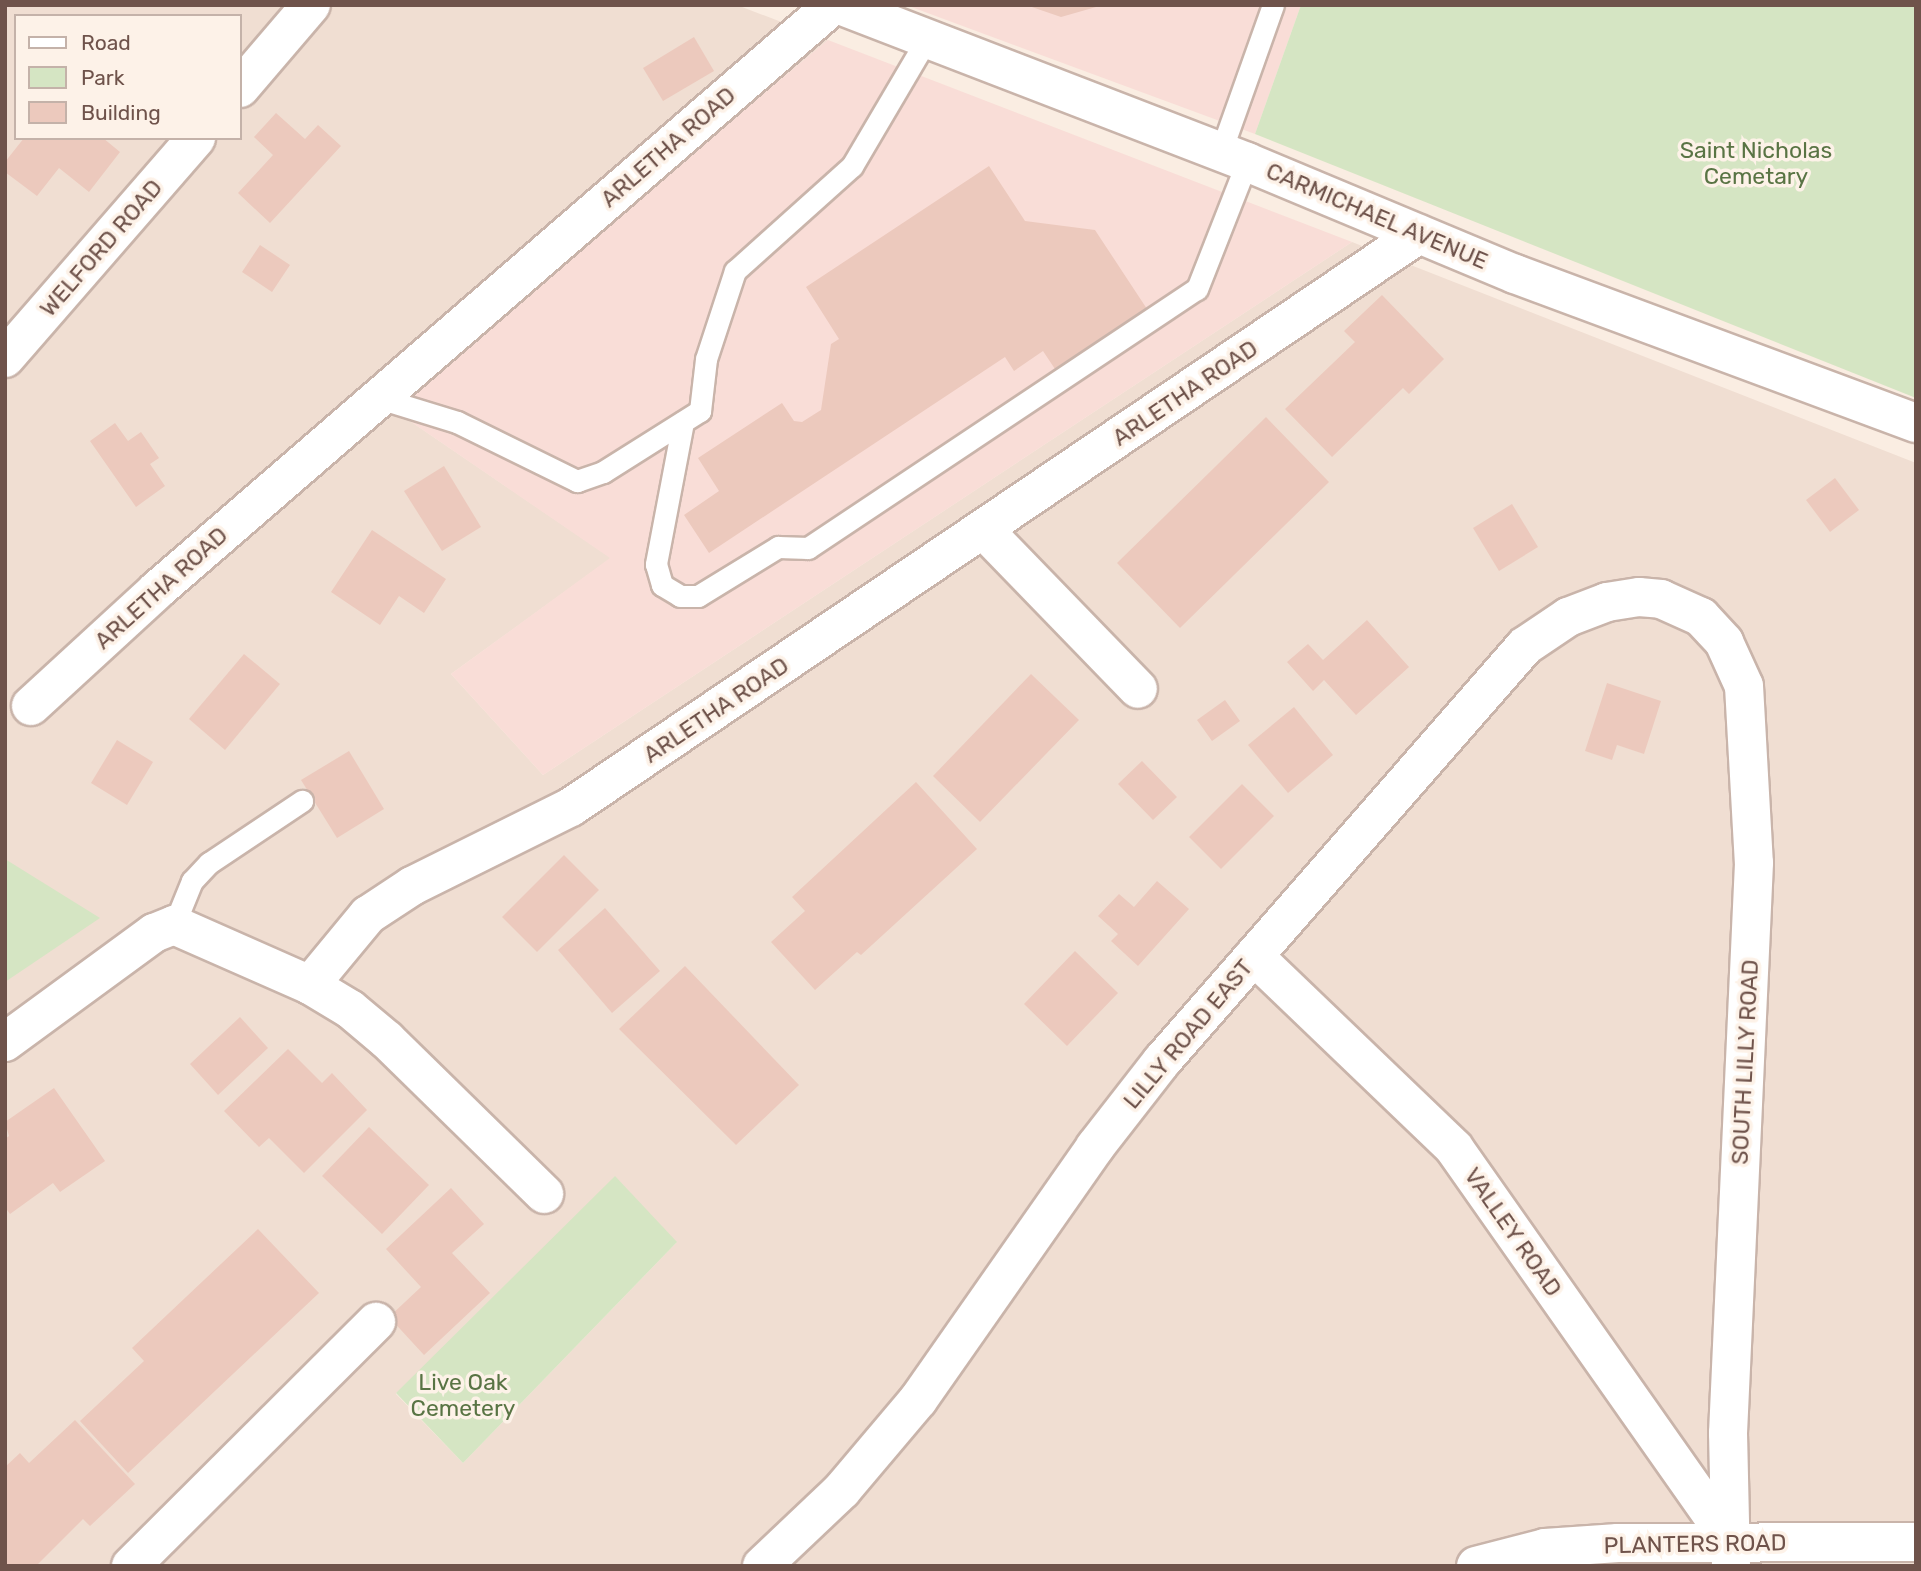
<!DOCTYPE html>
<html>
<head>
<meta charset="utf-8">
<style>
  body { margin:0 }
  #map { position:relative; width:1921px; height:1571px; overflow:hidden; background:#faede2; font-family:Rubik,sans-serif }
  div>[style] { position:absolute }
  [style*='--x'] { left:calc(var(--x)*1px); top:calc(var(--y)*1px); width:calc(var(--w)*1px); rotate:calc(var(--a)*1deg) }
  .residential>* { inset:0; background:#f0ded2 }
  .commercial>* { inset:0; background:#f9ddd7 }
  .green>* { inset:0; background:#d5e5c3 }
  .building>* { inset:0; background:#ecc9bd }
  .roads { filter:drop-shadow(2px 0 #c9b4aa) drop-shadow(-2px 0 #c9b4aa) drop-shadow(0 2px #c9b4aa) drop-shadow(0 -2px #c9b4aa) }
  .lane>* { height:21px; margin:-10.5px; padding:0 10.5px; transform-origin:10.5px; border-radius:10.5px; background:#fff }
  .street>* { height:38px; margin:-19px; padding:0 19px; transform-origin:19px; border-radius:19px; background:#fff }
  .secondary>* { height:38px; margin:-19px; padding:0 19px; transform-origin:19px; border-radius:19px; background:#fff }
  span { translate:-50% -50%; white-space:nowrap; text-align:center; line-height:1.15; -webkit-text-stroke:7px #fdf2e8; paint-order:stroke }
  .street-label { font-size:23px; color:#6f534b }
  .park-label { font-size:23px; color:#597444 }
  .frame { position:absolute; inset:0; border:7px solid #6f534b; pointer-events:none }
  .legend { position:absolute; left:14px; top:14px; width:228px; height:126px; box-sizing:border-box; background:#fdf2e8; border:2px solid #c4b2a9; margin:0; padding:9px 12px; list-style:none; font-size:21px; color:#6f534b }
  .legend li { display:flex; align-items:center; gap:14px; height:35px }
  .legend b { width:35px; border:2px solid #c4b2a9 }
</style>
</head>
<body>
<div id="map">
  <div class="residential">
    <i style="clip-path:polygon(evenodd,5px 5px,737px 5px,828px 40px,388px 406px,611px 558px,451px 674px,543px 775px,1352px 242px,1916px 463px,1916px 1566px,5px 1566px,5px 5px,16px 16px,240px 16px,240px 138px,16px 138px,16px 16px,5px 5px,677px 1242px,463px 1463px,396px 1394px,396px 1393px,677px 1242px)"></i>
  </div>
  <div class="commercial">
    <i style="clip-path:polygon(906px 5px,1301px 5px,1255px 134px)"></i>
    <i style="clip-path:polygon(828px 40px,1352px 242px,543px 775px,451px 674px,610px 558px,388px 406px)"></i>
  </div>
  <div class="green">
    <i style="clip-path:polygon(1301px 5px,1916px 5px,1916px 398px,1255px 134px)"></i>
    <i style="clip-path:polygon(5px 859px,100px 918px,5px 982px)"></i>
    <i style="clip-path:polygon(615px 1176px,677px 1242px,463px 1463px,396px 1393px)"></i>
  </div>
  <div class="building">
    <i style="clip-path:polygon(1026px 5px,1103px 5px,1061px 17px)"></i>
    <i style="clip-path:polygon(694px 37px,714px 71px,663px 101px,643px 68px)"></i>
    <i style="clip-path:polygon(276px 113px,305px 139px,318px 125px,341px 146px,270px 223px,238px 193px,273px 155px,254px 137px)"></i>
    <i style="clip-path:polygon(24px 138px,103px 138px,120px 152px,89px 192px,59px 168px,37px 196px,5px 172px,5px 162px)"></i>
    <i style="clip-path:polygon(989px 166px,1025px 221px,1095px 230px,1149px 312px,1057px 372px,1043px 351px,1014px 371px,1005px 357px,709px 553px,684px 515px,719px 491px,698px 458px,782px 403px,794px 421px,802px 422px,821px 410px,831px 344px,839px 339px,806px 287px)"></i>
    <i style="clip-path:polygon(260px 245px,290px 265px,272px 292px,242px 272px)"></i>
    <i style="clip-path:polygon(1382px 295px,1444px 359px,1409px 394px,1403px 388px,1332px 457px,1285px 409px,1355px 342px,1344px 331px)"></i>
    <i style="clip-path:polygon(1266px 417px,1329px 482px,1180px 628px,1117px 563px)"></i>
    <i style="clip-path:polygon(115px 423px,128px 441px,141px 432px,159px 458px,150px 464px,165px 486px,136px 507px,90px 441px)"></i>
    <i style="clip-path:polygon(444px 466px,481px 527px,442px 551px,404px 491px)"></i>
    <i style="clip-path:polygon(1835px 478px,1859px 510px,1830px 532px,1806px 500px)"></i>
    <i style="clip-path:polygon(1512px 504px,1538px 547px,1499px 571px,1473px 528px)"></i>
    <i style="clip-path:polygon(372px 530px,446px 579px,424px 613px,399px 596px,380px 625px,331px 592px)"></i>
    <i style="clip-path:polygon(1367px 620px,1409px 667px,1356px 715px,1324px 680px,1313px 691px,1287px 662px,1308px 644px,1323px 660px)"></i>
    <i style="clip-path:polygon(244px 654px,280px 684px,225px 750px,189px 719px)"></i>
    <i style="clip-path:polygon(1031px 674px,1079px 720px,980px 822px,933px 776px)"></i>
    <i style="clip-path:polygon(1607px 683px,1661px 701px,1644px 754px,1617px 745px,1612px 760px,1585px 751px)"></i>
    <i style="clip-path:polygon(1225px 700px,1240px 721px,1212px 741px,1197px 720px)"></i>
    <i style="clip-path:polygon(1294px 707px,1333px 755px,1288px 793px,1248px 745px)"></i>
    <i style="clip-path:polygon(117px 740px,153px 762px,127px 805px,91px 783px)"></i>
    <i style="clip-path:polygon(349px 751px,384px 809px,337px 838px,301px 780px)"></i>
    <i style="clip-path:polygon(1142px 761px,1177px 797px,1153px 820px,1118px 784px)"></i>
    <i style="clip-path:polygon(916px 782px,977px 849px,861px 955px,857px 952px,815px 990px,771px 942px,805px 911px,792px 897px)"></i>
    <i style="clip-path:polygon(1242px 784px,1274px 816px,1221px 869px,1189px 837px)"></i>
    <i style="clip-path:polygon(564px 855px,599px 890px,537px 952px,502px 917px)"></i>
    <i style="clip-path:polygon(1157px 881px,1189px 909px,1138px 966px,1111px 941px,1118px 934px,1098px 916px,1119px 894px,1134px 907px)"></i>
    <i style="clip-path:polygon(605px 908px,660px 971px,612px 1013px,558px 950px)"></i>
    <i style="clip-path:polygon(1075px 951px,1118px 993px,1067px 1046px,1024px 1004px)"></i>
    <i style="clip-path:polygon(685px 966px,799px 1085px,736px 1145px,619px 1029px)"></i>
    <i style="clip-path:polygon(240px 1017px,268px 1048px,218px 1095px,190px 1064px)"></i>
    <i style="clip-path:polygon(288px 1049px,322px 1083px,332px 1073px,367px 1110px,304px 1173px,269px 1138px,259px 1147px,224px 1111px)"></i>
    <i style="clip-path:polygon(54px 1088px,105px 1161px,60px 1192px,53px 1183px,10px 1214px,5px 1207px,5px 1139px,9px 1136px,5px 1122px)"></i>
    <i style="clip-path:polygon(369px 1127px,429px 1185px,382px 1234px,322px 1176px)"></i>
    <i style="clip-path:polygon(451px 1188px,484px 1224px,452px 1253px,490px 1293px,424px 1355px,389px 1317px,421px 1287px,386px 1249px)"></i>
    <i style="clip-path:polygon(258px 1229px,319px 1293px,128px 1473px,80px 1421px,144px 1361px,132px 1348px)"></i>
    <i style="clip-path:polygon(75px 1420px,135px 1484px,90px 1526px,83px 1519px,36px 1566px,5px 1566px,5px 1467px,20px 1453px,29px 1463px)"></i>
  </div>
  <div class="roads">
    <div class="lane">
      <i style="--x:1221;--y:151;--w:155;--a:-70.4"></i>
      <i style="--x:379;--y:398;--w:82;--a:17.1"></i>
      <i style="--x:457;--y:422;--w:134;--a:26.2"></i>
      <i style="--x:577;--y:481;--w:28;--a:-19"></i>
      <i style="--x:603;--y:472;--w:115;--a:-32.2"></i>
      <i style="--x:700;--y:411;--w:52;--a:-83.4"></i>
      <i style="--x:706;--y:359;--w:93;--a:-71.8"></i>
      <i style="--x:735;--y:271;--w:157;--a:-41.9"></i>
      <i style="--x:852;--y:166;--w:150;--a:-59.5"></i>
      <i style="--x:683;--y:422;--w:145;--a:100.8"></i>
      <i style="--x:656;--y:564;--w:22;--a:74"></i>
      <i style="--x:662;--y:585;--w:21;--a:31"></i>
      <i style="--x:680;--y:596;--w:18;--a:0"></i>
      <i style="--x:698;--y:596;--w:94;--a:-31.5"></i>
      <i style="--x:778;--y:547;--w:30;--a:2"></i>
      <i style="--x:808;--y:548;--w:467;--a:-33.7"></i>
      <i style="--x:1197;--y:289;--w:136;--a:-68.5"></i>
      <i style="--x:174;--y:925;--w:48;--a:-67.8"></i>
      <i style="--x:192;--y:881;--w:25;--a:-47"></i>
      <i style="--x:209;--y:863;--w:112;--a:-33.7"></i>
    </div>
    <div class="street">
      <i style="--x:240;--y:88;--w:109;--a:-49.5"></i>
      <i style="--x:5;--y:358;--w:291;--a:-49"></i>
      <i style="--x:984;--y:530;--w:221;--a:45.9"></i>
      <i style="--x:31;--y:706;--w:171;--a:-42.6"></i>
      <i style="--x:157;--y:590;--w:894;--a:-40.87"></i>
      <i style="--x:1254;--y:956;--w:277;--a:43.8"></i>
      <i style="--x:1454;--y:1148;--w:482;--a:54.9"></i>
      <i style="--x:310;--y:985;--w:47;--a:31"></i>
      <i style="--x:350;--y:1009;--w:48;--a:40"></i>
      <i style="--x:387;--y:1040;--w:220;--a:44.4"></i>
      <i style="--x:5;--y:1042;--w:185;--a:-36.2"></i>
      <i style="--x:154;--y:933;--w:22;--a:-22"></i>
      <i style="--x:174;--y:925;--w:149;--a:23.8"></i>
      <i style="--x:310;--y:985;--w:91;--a:-50.4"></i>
      <i style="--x:368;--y:915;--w:53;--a:-33.4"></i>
      <i style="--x:412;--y:886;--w:178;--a:-26.4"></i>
      <i style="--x:571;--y:807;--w:1023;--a:-34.05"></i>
      <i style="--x:131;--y:1566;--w:346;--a:-44.9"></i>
      <i style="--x:762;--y:1566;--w:110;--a:-43.5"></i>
      <i style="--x:842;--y:1490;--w:118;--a:-49.8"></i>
      <i style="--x:918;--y:1400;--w:309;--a:-55"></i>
      <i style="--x:1095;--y:1147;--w:109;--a:-52.1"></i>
      <i style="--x:1162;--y:1061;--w:551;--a:-48.82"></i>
      <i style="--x:1525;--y:646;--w:52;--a:-34"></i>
      <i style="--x:1568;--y:617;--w:42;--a:-21"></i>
      <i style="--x:1607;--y:602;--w:32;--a:-9"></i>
      <i style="--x:1639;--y:597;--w:22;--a:5"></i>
      <i style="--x:1661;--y:599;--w:44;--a:24.2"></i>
      <i style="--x:1701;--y:617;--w:34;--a:47"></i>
      <i style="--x:1724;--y:642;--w:48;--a:65.6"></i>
      <i style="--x:1744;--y:686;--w:177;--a:86.8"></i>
      <i style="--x:1754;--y:863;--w:571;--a:92.61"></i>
      <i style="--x:1728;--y:1433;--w:133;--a:88.7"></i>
      <i style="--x:1476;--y:1566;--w:71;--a:-14.6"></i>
      <i style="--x:1545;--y:1548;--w:73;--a:-3.9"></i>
      <i style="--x:1618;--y:1543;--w:298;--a:-0.2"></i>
    </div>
    <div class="secondary">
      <i style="--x:840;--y:5;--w:436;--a:21.1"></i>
      <i style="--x:1247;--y:162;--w:290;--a:22.7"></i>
      <i style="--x:1515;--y:274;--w:428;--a:20.4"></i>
    </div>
  </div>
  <div class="street-label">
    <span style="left:668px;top:147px;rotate:-41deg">ARLETHA ROAD</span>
    <span style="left:1377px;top:216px;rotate:23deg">CARMICHAEL AVENUE</span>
    <span style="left:101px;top:248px;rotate:-49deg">WELFORD ROAD</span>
    <span style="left:1185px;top:393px;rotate:-34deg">ARLETHA ROAD</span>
    <span style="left:161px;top:588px;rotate:-42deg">ARLETHA ROAD</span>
    <span style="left:716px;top:710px;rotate:-34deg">ARLETHA ROAD</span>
    <span style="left:1188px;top:1034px;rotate:-50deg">LILLY ROAD EAST</span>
    <span style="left:1745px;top:1062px;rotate:-87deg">SOUTH LILLY ROAD</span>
    <span style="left:1513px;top:1232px;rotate:55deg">VALLEY ROAD</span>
    <span style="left:1695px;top:1544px;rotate:-1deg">PLANTERS ROAD</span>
  </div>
  <div class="park-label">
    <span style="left:1756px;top:163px">Saint Nicholas<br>Cemetary</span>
    <span style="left:463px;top:1395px">Live Oak<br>Cemetery</span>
  </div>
  <div class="frame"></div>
  <ul class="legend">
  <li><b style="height:9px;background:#fff"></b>Road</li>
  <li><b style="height:19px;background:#d5e5c3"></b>Park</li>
  <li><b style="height:19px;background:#ecc9bd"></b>Building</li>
  </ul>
</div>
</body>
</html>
